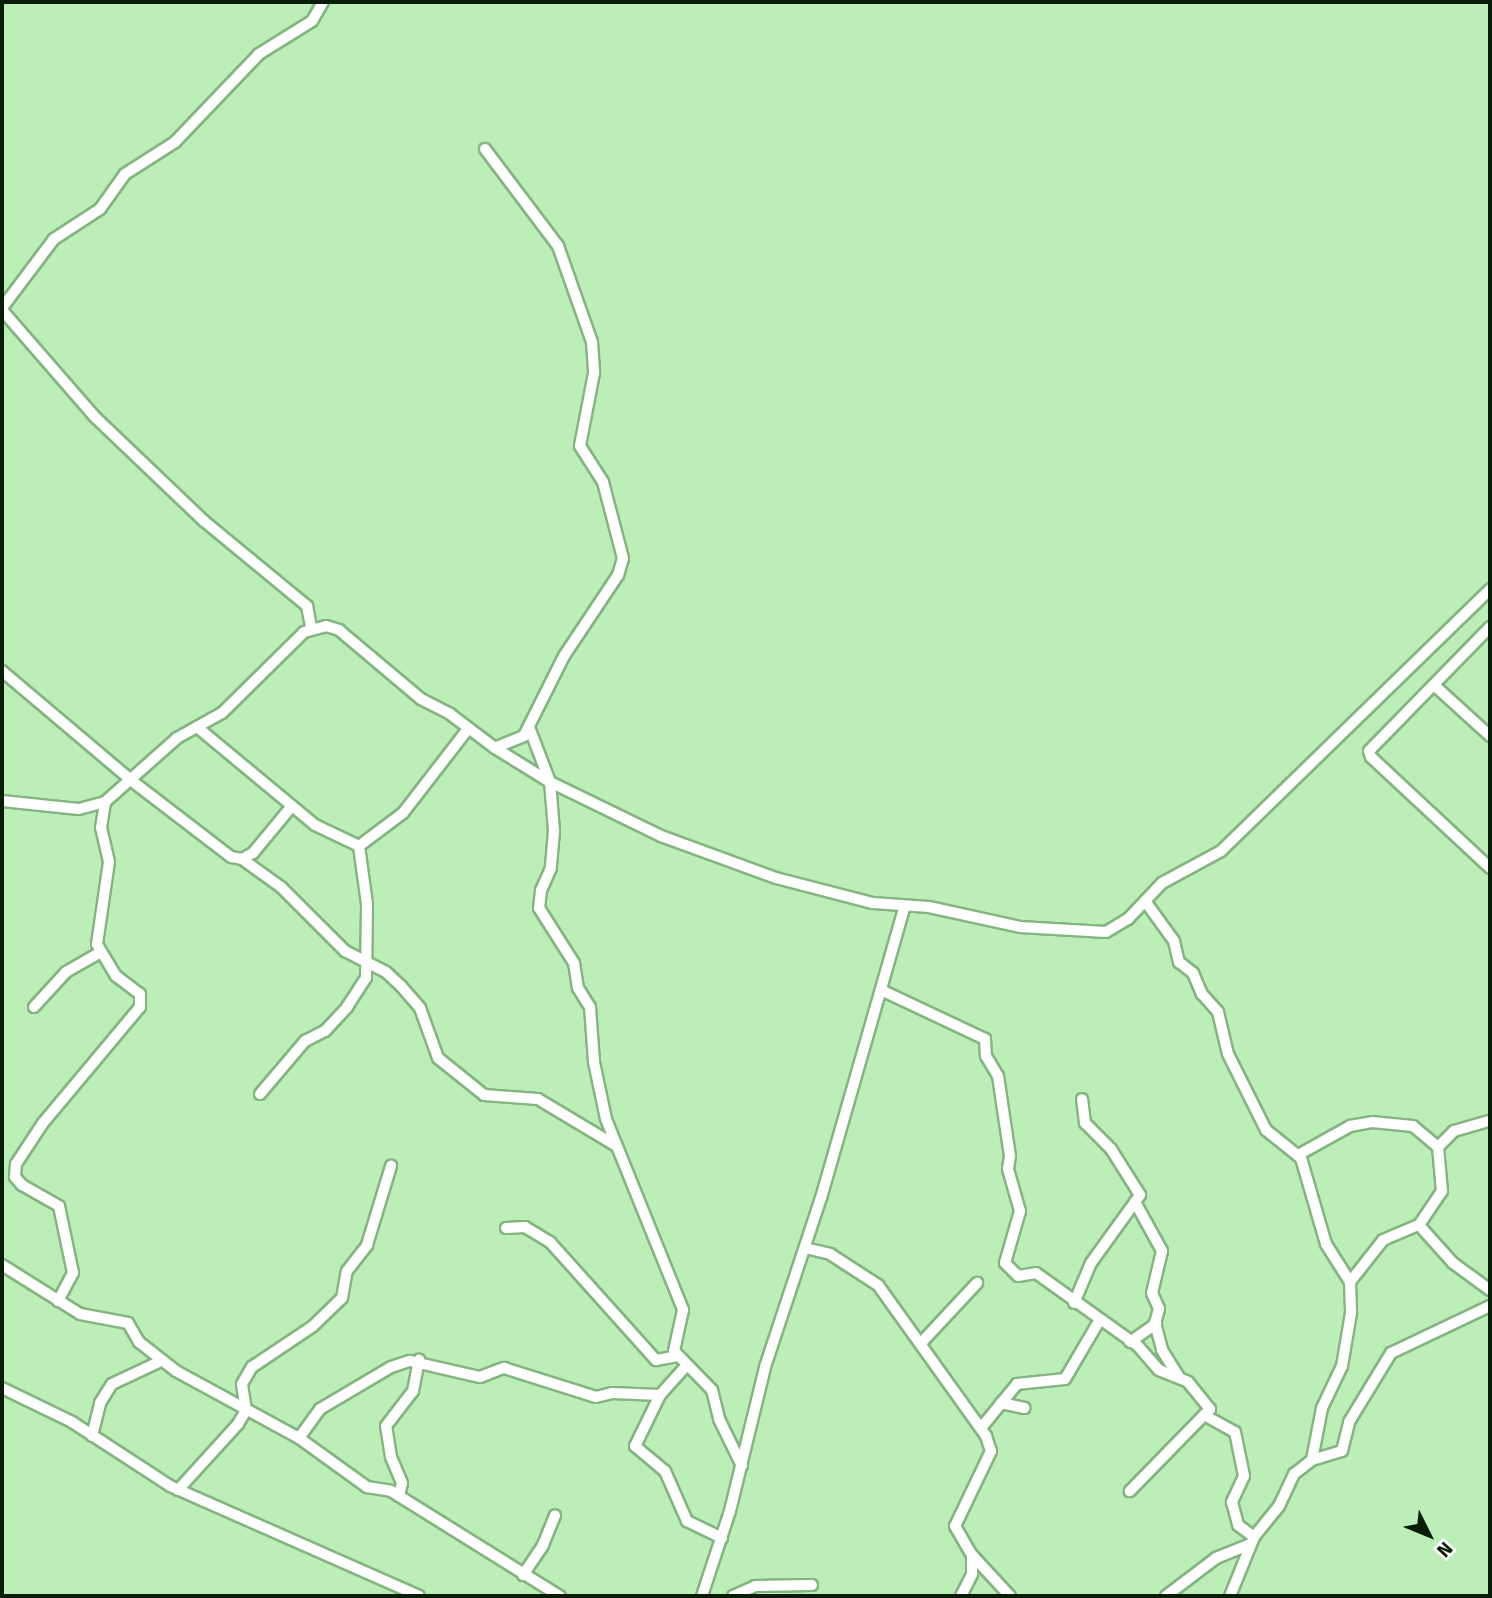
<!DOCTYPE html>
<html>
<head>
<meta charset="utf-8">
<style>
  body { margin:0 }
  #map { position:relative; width:1492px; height:1598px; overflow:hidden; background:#bbefb7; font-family:"Fira Sans",sans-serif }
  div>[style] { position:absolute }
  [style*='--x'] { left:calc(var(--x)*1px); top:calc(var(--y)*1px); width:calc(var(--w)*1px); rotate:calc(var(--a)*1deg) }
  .roads { filter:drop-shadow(2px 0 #84b580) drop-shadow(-2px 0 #84b580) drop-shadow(0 2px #84b580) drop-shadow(0 -2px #84b580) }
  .street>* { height:10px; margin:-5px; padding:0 5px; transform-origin:5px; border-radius:5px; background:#fff }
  span { translate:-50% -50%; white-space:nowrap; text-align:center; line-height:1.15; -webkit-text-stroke:7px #fff; paint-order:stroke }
  .frame { position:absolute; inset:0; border:4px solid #091c08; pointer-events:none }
  .north { position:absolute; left:1394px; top:1500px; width:70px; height:70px; -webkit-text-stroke:5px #fff; paint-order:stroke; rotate:133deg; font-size:19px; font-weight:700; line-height:28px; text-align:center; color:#091c08 }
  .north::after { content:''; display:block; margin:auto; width:24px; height:32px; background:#091c08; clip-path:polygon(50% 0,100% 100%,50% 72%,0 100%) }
</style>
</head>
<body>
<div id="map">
  <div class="roads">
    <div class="street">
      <i style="--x:485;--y:149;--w:121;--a:53"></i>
      <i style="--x:558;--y:246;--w:102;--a:70.5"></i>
      <i style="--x:592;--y:342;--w:31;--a:86"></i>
      <i style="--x:594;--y:373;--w:74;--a:100.9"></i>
      <i style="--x:580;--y:446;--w:43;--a:57.4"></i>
      <i style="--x:603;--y:482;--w:79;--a:75.3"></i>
      <i style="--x:623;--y:558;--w:18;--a:106"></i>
      <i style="--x:618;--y:575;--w:97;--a:123.7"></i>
      <i style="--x:564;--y:656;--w:89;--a:116.6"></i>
      <i style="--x:524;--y:736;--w:31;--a:158"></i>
      <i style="--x:2;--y:308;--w:86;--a:-53"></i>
      <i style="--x:54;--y:239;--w:55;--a:-33.1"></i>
      <i style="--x:100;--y:209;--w:43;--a:-54.5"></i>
      <i style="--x:125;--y:174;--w:59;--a:-32.6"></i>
      <i style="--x:175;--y:142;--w:122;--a:-46.3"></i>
      <i style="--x:259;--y:54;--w:62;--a:-31.9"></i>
      <i style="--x:312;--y:21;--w:22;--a:-60"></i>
      <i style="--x:2;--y:310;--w:140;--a:49"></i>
      <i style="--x:94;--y:416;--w:152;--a:43.7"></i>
      <i style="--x:204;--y:521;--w:134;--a:39.5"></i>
      <i style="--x:307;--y:606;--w:21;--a:79"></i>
      <i style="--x:1490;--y:627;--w:173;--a:134.3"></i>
      <i style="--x:1369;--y:751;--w:6;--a:72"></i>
      <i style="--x:1371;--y:757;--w:163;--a:43"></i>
      <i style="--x:2;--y:671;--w:170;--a:40.2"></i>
      <i style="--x:132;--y:781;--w:125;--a:37.5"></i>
      <i style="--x:231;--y:857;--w:11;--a:10"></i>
      <i style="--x:242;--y:859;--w:13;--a:-29"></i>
      <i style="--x:253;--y:853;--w:61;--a:-50.3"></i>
      <i style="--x:1434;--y:685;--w:76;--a:42.3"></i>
      <i style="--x:197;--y:727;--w:153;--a:39.7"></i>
      <i style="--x:315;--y:825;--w:49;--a:25.5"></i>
      <i style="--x:359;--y:846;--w:55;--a:-36.9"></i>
      <i style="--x:403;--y:813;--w:106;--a:-52.3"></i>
      <i style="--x:529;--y:727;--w:59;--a:69.1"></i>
      <i style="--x:550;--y:782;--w:49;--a:85.3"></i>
      <i style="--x:554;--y:831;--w:37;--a:95"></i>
      <i style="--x:551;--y:868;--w:24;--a:114"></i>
      <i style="--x:541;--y:890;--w:18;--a:96"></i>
      <i style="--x:539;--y:908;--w:65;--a:57.5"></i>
      <i style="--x:574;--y:963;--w:25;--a:81"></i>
      <i style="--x:578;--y:988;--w:22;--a:58"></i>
      <i style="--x:590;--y:1007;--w:55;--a:85.8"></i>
      <i style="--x:594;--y:1062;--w:58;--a:78.1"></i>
      <i style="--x:606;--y:1119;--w:206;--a:68"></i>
      <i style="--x:683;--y:1310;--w:42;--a:102.4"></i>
      <i style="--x:674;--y:1351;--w:54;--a:45.7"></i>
      <i style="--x:712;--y:1390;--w:30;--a:76"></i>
      <i style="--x:719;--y:1419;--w:52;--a:63.9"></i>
      <i style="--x:2;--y:801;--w:77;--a:5.9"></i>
      <i style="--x:79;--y:809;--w:27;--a:-15"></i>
      <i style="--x:105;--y:802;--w:96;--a:-41.6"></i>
      <i style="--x:177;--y:738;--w:51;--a:-29.1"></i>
      <i style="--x:222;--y:713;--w:115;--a:-44.6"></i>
      <i style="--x:304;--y:632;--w:23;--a:-15"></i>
      <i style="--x:326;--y:626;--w:14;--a:17"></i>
      <i style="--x:339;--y:630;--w:107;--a:40.1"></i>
      <i style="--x:421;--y:699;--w:33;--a:27"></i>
      <i style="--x:450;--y:714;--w:56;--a:37.1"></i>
      <i style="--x:495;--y:748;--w:65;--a:31.7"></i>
      <i style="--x:550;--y:782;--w:123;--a:25.9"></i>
      <i style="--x:661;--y:836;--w:122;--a:20.1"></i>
      <i style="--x:776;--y:878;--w:100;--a:14.5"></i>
      <i style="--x:873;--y:903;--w:56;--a:4.1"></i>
      <i style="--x:929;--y:907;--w:93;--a:12.4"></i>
      <i style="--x:1020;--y:927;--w:86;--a:3.3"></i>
      <i style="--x:1106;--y:932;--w:26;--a:-31"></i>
      <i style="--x:1128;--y:919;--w:50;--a:-46.6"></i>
      <i style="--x:1162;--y:883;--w:67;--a:-28.5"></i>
      <i style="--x:1221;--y:851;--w:376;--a:-44.2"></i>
      <i style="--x:242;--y:859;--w:48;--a:35.7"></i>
      <i style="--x:281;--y:887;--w:91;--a:45"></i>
      <i style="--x:345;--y:951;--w:46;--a:27.1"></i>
      <i style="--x:386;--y:972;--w:21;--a:43"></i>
      <i style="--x:401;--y:986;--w:29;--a:49"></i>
      <i style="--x:420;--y:1008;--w:53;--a:70.2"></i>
      <i style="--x:438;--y:1058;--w:59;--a:38.8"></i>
      <i style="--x:484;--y:1095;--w:54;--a:4.2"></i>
      <i style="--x:538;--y:1099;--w:90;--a:30.9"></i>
      <i style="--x:1145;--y:901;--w:49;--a:54.1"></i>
      <i style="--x:1174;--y:941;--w:22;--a:77"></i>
      <i style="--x:1179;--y:962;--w:18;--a:38"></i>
      <i style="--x:1193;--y:973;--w:23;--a:67"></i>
      <i style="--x:1202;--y:994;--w:24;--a:48"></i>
      <i style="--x:1218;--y:1012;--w:43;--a:76.6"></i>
      <i style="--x:1228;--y:1054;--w:85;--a:63.4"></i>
      <i style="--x:1266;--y:1130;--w:45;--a:38.7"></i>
      <i style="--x:1301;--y:1158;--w:90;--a:73.8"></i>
      <i style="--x:1326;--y:1244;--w:45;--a:57.7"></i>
      <i style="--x:1350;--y:1282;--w:31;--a:88"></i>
      <i style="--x:1351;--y:1313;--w:54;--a:99.6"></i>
      <i style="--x:1342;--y:1366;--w:47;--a:115.5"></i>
      <i style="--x:1322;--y:1408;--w:53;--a:100.9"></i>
      <i style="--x:1312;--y:1460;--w:23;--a:142"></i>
      <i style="--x:1294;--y:1474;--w:35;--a:115"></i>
      <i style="--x:1279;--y:1506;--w:40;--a:129"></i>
      <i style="--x:1254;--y:1537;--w:64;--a:112.1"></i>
      <i style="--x:881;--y:990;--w:115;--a:25.2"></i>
      <i style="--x:985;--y:1039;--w:17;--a:87"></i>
      <i style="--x:986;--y:1056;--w:23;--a:59"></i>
      <i style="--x:998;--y:1076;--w:81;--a:81.5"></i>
      <i style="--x:1010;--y:1156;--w:13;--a:99"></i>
      <i style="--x:1008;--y:1169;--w:44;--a:74.1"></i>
      <i style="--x:1020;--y:1211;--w:54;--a:106.1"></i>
      <i style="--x:1005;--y:1263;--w:18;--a:45"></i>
      <i style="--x:1018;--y:1276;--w:18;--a:-9"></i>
      <i style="--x:1036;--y:1273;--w:125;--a:35.6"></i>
      <i style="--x:1138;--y:1346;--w:32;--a:49"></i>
      <i style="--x:1159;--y:1370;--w:31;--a:22"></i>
      <i style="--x:1188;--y:1382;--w:35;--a:51"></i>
      <i style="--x:1210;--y:1409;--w:115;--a:134.3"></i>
      <i style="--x:34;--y:1007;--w:47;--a:-47.6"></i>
      <i style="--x:66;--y:972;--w:40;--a:-29.7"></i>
      <i style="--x:260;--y:1094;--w:70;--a:-49.7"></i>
      <i style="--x:305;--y:1041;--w:22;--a:-27"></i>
      <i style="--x:325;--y:1031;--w:33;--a:-47"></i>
      <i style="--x:347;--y:1007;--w:35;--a:-57"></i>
      <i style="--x:366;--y:978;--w:74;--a:-89.2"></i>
      <i style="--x:367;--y:904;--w:59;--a:-97.9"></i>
      <i style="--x:1298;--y:1155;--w:60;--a:-29.1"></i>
      <i style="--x:1350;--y:1126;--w:22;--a:-10"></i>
      <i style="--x:1372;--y:1122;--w:41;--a:5.6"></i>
      <i style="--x:1413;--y:1126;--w:33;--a:40"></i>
      <i style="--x:1135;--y:1202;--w:56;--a:61.1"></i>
      <i style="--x:1162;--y:1251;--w:43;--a:103.4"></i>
      <i style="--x:1152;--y:1293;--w:17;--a:66"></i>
      <i style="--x:1159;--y:1309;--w:15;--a:106"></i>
      <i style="--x:1155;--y:1323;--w:28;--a:75"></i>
      <i style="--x:1162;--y:1350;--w:32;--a:58"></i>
      <i style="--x:1419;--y:1225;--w:41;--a:-55.9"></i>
      <i style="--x:1442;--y:1191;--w:44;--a:-95.2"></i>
      <i style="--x:1438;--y:1147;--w:23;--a:-45"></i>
      <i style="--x:1454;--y:1131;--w:37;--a:-16"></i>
      <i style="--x:506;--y:1228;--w:19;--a:-3"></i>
      <i style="--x:525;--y:1227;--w:29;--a:31"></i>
      <i style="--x:550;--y:1242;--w:159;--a:48.1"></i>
      <i style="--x:656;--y:1360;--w:22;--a:-10"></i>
      <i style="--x:805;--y:1248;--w:26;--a:13"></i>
      <i style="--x:830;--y:1254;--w:57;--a:32.9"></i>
      <i style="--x:878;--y:1285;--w:186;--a:54.4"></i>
      <i style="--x:986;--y:1436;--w:16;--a:72"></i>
      <i style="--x:991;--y:1451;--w:83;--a:115.6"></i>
      <i style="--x:955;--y:1526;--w:34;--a:60"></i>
      <i style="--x:972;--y:1555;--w:56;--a:47.2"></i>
      <i style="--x:2;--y:1265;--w:92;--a:32.1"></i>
      <i style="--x:80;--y:1314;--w:49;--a:10.6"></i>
      <i style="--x:128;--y:1323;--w:22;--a:60"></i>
      <i style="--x:139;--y:1342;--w:47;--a:38.1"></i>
      <i style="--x:176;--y:1371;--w:140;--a:28.6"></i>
      <i style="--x:299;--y:1438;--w:84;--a:35.8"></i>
      <i style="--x:367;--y:1487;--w:24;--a:9"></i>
      <i style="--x:391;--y:1491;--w:199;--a:31.9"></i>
      <i style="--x:1350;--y:1282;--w:53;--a:-51.8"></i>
      <i style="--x:1383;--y:1240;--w:39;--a:-23"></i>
      <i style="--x:1419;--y:1225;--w:51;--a:48.2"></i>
      <i style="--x:1453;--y:1263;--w:46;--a:36.1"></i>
      <i style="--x:58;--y:1301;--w:32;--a:-62"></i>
      <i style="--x:73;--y:1273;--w:68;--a:-101.8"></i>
      <i style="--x:59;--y:1206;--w:43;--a:-150.4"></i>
      <i style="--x:22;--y:1185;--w:11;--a:-131"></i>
      <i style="--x:15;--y:1177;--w:13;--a:-86"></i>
      <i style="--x:16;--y:1164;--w:49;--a:-56.6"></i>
      <i style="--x:43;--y:1123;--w:151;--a:-50.1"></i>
      <i style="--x:140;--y:1007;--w:13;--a:-90"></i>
      <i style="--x:140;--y:994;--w:30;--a:-143"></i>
      <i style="--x:116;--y:976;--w:37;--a:-121"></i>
      <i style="--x:97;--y:944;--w:83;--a:-81.7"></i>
      <i style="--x:109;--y:862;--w:35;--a:-103"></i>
      <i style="--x:101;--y:828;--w:26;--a:-81"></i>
      <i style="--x:1074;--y:1303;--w:43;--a:-67"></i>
      <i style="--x:1091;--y:1263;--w:84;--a:-54.2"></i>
      <i style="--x:1140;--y:1195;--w:54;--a:-122.2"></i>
      <i style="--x:1111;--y:1149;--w:37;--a:-135"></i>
      <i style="--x:1085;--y:1123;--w:24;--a:-97"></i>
      <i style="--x:922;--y:1342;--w:81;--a:-47"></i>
      <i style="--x:1130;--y:1342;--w:32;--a:-35"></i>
      <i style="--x:2;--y:1388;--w:78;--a:25.9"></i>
      <i style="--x:72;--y:1422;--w:117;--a:33.1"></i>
      <i style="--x:170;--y:1486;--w:272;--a:23.8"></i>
      <i style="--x:660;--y:1395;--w:57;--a:116.1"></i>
      <i style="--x:635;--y:1446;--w:39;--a:40"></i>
      <i style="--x:665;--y:1471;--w:55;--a:66.3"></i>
      <i style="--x:687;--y:1521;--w:39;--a:26"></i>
      <i style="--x:1001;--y:1403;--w:24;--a:12"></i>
      <i style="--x:1204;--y:1415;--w:35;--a:29"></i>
      <i style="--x:1235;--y:1432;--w:45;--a:78.4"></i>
      <i style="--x:1244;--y:1476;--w:29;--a:115"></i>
      <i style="--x:1232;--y:1502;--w:24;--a:75"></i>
      <i style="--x:1238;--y:1525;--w:20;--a:37"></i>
      <i style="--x:981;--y:1428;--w:57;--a:-50.7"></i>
      <i style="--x:1017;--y:1384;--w:48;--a:-5.9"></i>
      <i style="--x:1065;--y:1379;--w:67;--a:-59.6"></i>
      <i style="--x:92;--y:1436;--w:34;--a:-76"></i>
      <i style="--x:100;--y:1403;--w:22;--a:-58"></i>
      <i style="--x:112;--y:1384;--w:54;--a:-25.1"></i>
      <i style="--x:299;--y:1438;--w:36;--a:-54"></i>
      <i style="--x:320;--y:1409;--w:82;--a:-30.6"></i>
      <i style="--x:391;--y:1367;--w:20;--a:-18"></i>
      <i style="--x:410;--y:1361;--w:72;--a:12.9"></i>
      <i style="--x:480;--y:1377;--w:26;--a:-21"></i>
      <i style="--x:504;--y:1368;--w:96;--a:17.5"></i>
      <i style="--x:596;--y:1397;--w:16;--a:-14"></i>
      <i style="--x:612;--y:1393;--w:48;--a:2.4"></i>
      <i style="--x:660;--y:1395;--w:40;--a:-48"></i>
      <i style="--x:1312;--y:1460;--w:31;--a:-17"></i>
      <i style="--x:1342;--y:1451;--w:30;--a:-76"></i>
      <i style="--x:1349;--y:1422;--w:81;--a:-58.7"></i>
      <i style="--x:1391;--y:1353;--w:110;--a:-25.4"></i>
      <i style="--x:178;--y:1490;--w:89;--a:-47.7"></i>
      <i style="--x:238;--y:1424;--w:16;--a:-60"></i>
      <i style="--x:246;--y:1410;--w:26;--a:-99"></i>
      <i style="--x:242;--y:1384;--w:20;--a:-60"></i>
      <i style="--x:252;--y:1367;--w:73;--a:-33.9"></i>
      <i style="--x:313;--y:1326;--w:40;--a:-44"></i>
      <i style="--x:342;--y:1298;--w:27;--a:-80"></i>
      <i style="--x:347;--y:1271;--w:33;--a:-52"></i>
      <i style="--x:367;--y:1245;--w:83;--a:-73.1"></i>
      <i style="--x:399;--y:1496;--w:13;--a:-77"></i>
      <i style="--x:402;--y:1483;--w:28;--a:-113"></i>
      <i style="--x:391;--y:1457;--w:31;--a:-99"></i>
      <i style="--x:386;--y:1426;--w:44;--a:-52.4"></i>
      <i style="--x:413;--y:1391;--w:32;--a:-79"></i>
      <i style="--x:523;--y:1575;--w:36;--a:-56"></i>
      <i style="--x:543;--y:1545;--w:32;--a:-68"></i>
      <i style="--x:702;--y:1596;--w:89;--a:-71.8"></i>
      <i style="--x:730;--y:1511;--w:148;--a:-76.3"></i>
      <i style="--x:765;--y:1367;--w:178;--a:-71.7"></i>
      <i style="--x:821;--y:1198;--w:302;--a:-74"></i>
      <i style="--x:733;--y:1596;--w:24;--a:-24"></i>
      <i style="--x:755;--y:1586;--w:57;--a:-1"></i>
      <i style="--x:961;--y:1596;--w:25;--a:-63"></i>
      <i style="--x:972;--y:1574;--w:19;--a:-90"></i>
      <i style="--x:1166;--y:1596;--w:63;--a:-37.2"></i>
      <i style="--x:1216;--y:1558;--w:37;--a:-22"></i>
    </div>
  </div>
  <div class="frame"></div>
  <div class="north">N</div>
</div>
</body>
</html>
